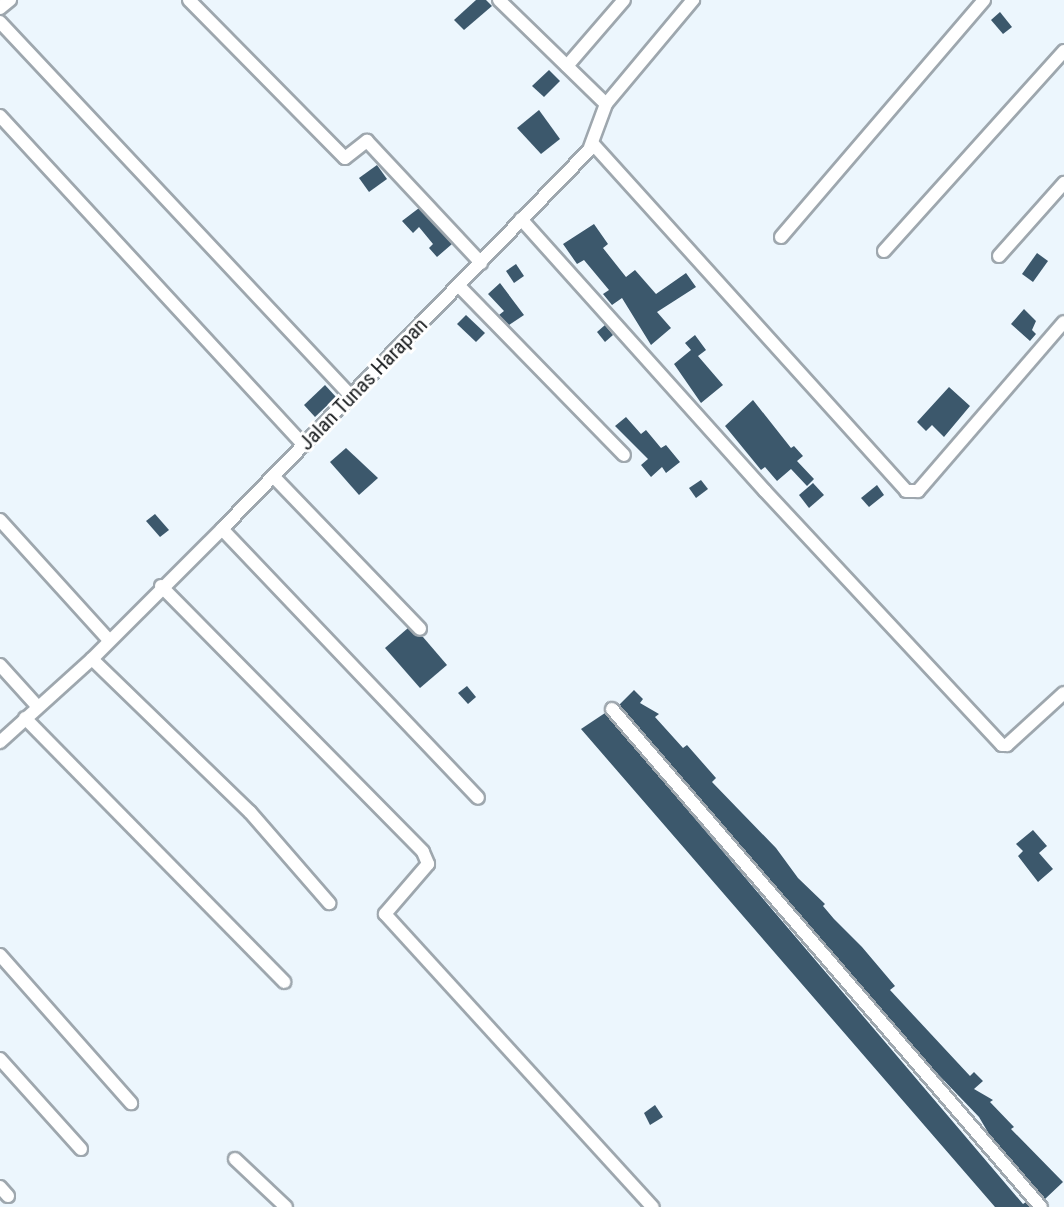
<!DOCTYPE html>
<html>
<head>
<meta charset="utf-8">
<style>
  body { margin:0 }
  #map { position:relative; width:1064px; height:1207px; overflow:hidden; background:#ecf6fd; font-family:"Roboto Condensed",sans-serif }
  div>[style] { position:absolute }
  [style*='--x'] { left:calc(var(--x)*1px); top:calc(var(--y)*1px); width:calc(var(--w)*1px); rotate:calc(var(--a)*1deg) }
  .building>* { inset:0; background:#3c586c }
  .roads { filter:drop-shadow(2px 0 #9ea7ae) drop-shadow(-2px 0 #9ea7ae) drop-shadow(0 2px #9ea7ae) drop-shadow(0 -2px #9ea7ae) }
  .minor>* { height:12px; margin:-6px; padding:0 6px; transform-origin:6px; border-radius:6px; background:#fff }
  span { translate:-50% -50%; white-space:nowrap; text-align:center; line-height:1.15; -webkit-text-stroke:6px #fff; paint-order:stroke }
  .street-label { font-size:21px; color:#171a1c }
</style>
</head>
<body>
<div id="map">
  <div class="building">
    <i style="clip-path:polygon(476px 0,486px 0,492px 6px,464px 30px,454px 20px)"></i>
    <i style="clip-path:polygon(1000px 12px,1012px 27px,1003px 34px,991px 20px)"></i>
    <i style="clip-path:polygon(549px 70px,560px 81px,544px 97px,532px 86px)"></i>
    <i style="clip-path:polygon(539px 110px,560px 139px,541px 154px,517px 128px)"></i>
    <i style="clip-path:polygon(377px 165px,387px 179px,369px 192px,359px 178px)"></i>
    <i style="clip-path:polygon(419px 208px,452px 244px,437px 257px,429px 248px,433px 244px,419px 227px,413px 233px,402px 221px)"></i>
    <i style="clip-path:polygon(594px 224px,608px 244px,603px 248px,626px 277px,635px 270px,656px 294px,686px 273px,696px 287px,657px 312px,671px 328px,651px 345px,622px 298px,612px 305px,603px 294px,609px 290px,584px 260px,577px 264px,563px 244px)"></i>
    <i style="clip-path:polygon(1037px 253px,1048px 261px,1033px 282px,1022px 274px)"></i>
    <i style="clip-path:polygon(516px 264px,524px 276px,514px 283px,506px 271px)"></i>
    <i style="clip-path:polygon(500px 283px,524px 315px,509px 325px,499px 315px,504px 311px,488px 294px)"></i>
    <i style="clip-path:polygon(1024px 309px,1036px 321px,1032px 330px,1036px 334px,1030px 341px,1011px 324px)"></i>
    <i style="clip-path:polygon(466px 315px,485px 333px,476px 342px,457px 324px)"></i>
    <i style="clip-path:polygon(605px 325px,613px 335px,605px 342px,597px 332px)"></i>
    <i style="clip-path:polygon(695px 335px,706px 350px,698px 356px,723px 385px,701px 403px,674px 364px,691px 350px,685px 343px)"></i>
    <i style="clip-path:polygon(325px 385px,336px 397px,315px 417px,304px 405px)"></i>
    <i style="clip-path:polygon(949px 387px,970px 406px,944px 437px,932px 425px,926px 431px,917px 422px)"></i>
    <i style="clip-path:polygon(753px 400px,791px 448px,794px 446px,803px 456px,797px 461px,814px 479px,807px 486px,791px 469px,777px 481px,765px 467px,761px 470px,725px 426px)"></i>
    <i style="clip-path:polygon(626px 417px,641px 434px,646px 430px,661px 448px,666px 445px,680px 462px,666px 473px,662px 467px,651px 477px,641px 465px,648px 459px,615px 426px)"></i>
    <i style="clip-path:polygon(346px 448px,378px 478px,359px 495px,330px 462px)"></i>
    <i style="clip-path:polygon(701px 480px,708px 489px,696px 498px,689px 488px)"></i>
    <i style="clip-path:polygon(813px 483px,824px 495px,809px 508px,799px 495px)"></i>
    <i style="clip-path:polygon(877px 485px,884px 495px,869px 507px,861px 498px)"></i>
    <i style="clip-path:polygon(155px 514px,169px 530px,160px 537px,146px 521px)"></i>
    <i style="clip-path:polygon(408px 628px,423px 637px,447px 665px,420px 688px,385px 648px)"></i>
    <i style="clip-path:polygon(467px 686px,476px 697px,468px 704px,458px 693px)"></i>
    <i style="clip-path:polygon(634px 690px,643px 699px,640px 703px,659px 714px,655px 717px,683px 748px,687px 745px,716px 778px,712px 782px,776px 848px,798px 878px,825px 904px,823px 906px,834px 919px,862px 947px,895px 986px,890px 990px,970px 1076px,974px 1072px,983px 1081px,974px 1089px,993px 1100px,990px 1102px,1014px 1127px,1011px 1129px,1063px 1182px,1045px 1199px,989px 1134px,979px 1117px,933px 1069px,619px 705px)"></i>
    <i style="clip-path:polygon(605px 713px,1023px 1204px,1026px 1202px,1030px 1207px,995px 1207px,581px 729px)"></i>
    <i style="clip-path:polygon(1033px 830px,1047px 846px,1039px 853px,1053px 869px,1038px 882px,1018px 856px,1023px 851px,1016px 844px)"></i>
    <i style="clip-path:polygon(655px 1105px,663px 1117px,650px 1125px,644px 1113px)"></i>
  </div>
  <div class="roads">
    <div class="minor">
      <i style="--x:189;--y:0;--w:222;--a:45.4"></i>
      <i style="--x:345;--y:158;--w:28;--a:-38"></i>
      <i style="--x:367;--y:141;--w:167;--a:46.9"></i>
      <i style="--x:499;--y:0;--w:149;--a:44.2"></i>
      <i style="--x:0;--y:8;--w:13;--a:-39"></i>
      <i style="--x:0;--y:22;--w:513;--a:46.82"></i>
      <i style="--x:567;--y:66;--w:87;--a:-49.2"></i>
      <i style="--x:0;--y:116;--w:448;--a:47.3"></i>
      <i style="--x:593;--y:144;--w:467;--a:47.9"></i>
      <i style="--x:906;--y:491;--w:12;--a:0"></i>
      <i style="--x:918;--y:491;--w:223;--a:-49.2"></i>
      <i style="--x:521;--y:219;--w:365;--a:48.1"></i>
      <i style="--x:765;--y:491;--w:347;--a:47"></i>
      <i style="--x:1002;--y:745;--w:5;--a:0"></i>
      <i style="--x:1007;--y:745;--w:77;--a:-42.4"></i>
      <i style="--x:781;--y:237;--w:312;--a:-49.4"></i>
      <i style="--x:884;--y:251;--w:269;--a:-48"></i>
      <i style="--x:999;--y:256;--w:98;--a:-48.3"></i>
      <i style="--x:459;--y:286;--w:236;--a:45.7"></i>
      <i style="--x:273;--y:476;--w:212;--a:46.1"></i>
      <i style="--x:0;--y:520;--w:161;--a:47.8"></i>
      <i style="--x:222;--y:529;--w:371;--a:46.4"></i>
      <i style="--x:161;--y:586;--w:373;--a:45.4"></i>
      <i style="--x:423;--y:852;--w:13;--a:67"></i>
      <i style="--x:428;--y:864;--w:66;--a:130.7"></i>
      <i style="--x:385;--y:914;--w:397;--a:47.6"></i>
      <i style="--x:92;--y:659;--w:220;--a:44.1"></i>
      <i style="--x:250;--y:812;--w:121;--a:49"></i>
      <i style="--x:0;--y:665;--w:55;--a:47.9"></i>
      <i style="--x:612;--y:709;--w:657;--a:49.26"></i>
      <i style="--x:25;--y:718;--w:370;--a:45.5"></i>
      <i style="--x:0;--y:742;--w:124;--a:-42.1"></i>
      <i style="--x:92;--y:659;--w:184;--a:-45"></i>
      <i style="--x:222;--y:529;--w:528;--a:-45.92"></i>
      <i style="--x:589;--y:150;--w:49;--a:-69.7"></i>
      <i style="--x:606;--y:104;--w:136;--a:-50.1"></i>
      <i style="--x:0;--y:955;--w:198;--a:48.5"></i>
      <i style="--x:0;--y:1059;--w:121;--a:48"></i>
      <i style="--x:235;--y:1159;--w:70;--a:43.3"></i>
      <i style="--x:0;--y:1187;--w:12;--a:48"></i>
    </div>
  </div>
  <div class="street-label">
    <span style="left:363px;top:384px;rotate:-46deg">Jalan Tunas Harapan</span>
  </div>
</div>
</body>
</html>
